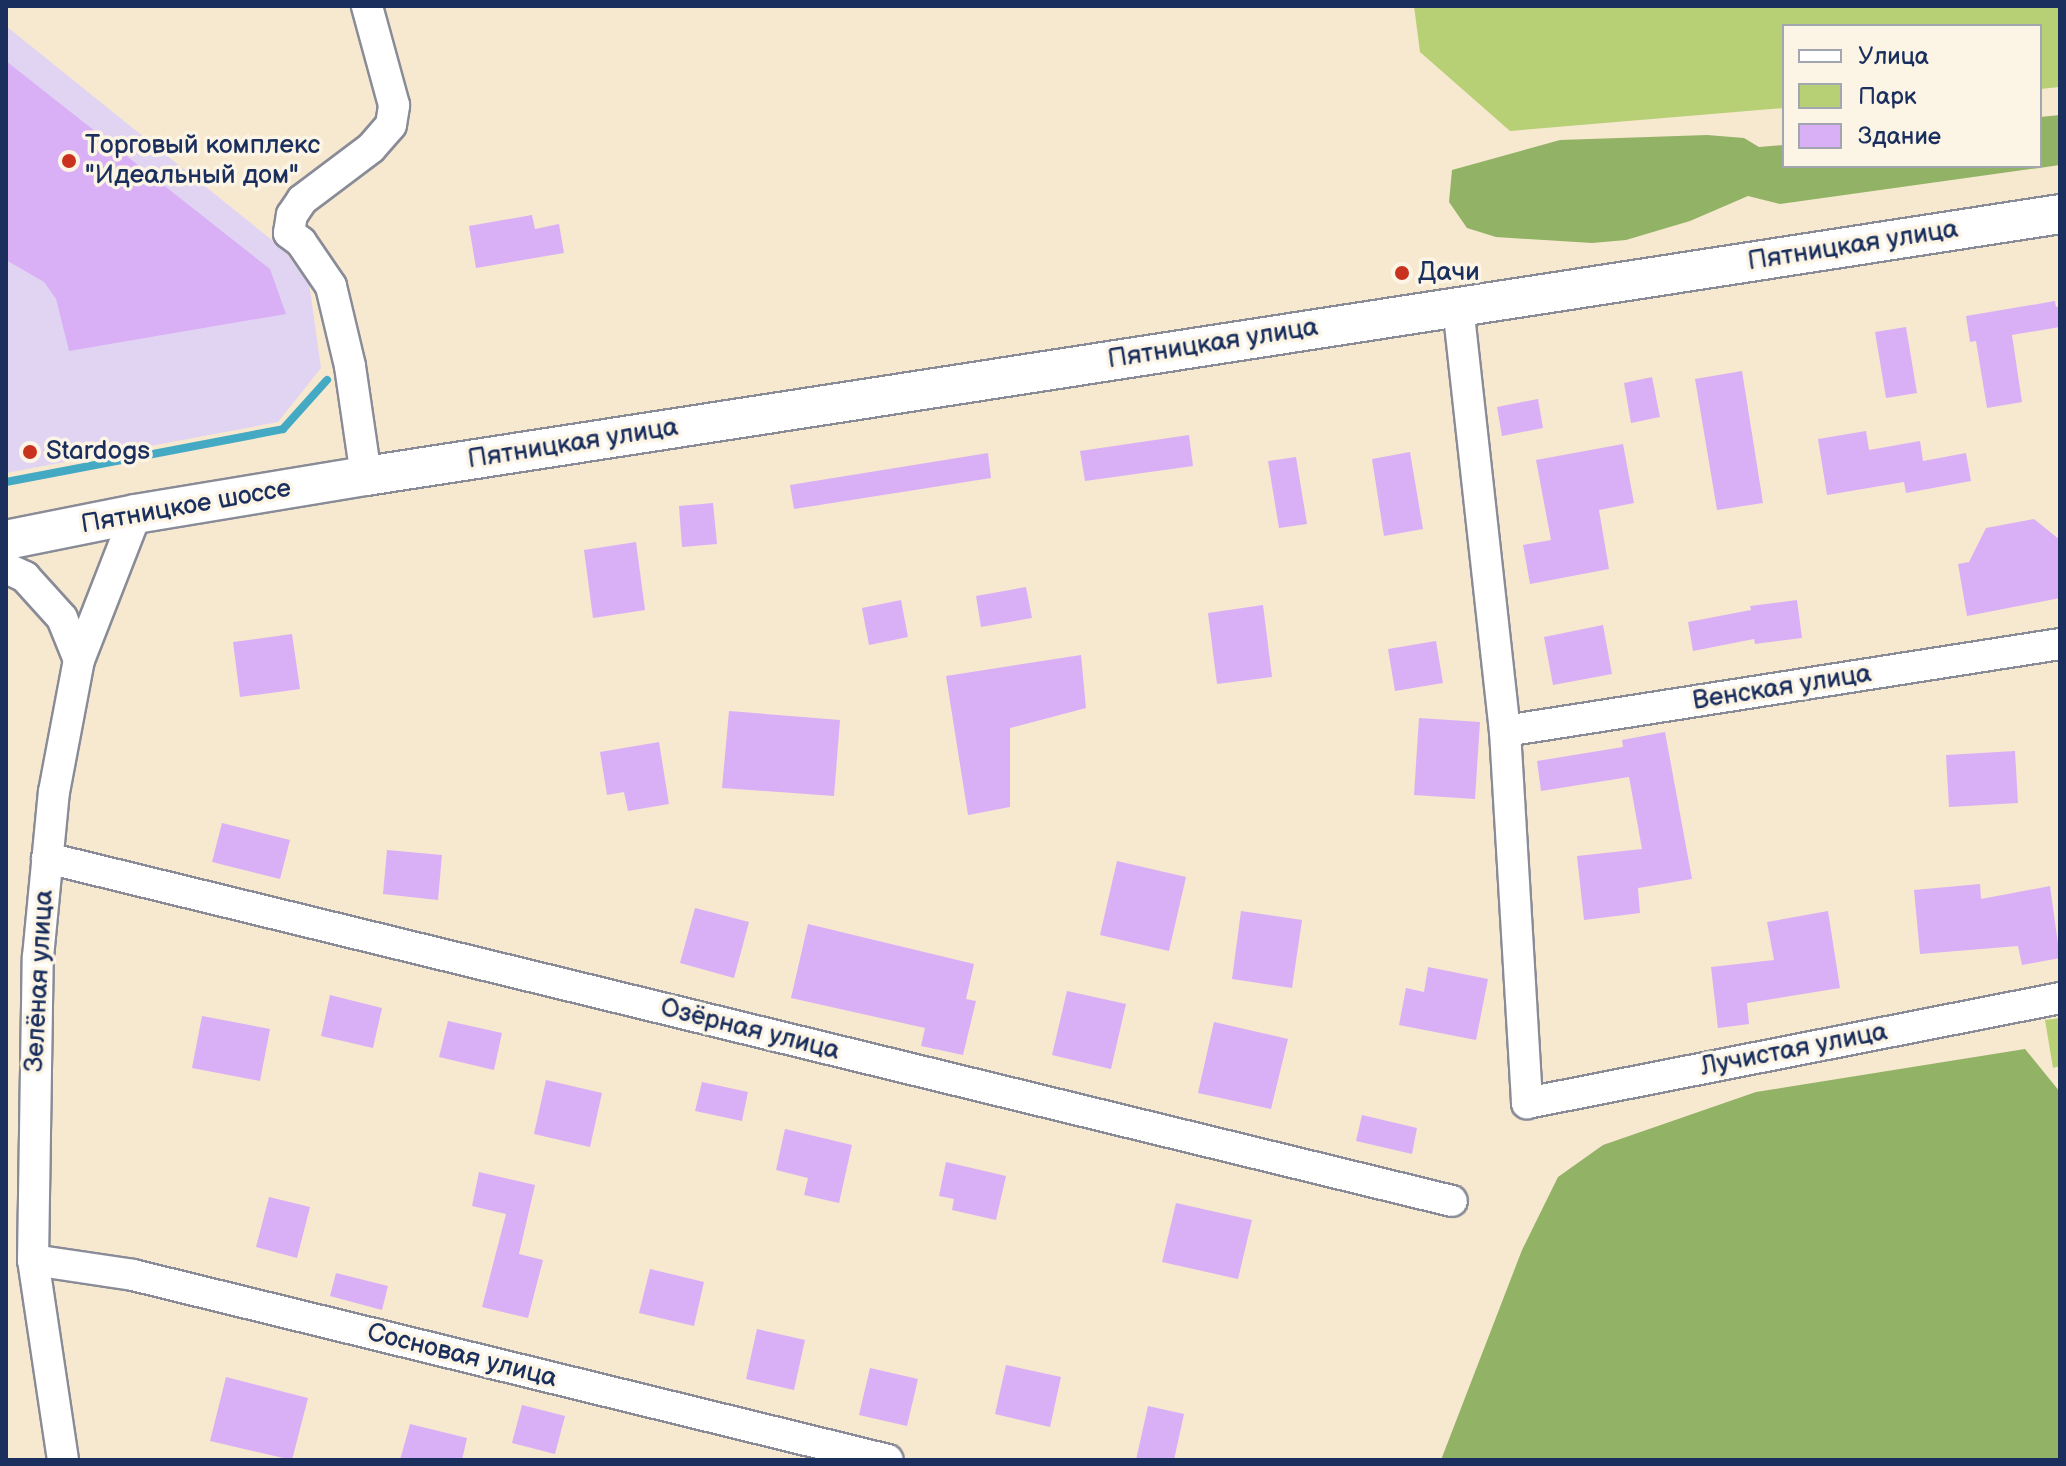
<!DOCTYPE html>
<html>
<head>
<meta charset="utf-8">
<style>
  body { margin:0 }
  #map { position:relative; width:2066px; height:1466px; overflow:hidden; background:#f7e8d0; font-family:"Balsamiq Sans",sans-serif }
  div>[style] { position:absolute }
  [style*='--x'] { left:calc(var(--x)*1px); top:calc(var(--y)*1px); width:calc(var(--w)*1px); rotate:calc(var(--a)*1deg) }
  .built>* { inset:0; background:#e1d4f3 }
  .green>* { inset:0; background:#b8d075 }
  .forest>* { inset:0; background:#92b266 }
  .stream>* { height:8px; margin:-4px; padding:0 4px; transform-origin:4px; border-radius:4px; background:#44a9c3 }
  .building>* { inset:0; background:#d9b0f5 }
  .roads { filter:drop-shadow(2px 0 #898c97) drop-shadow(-2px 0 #898c97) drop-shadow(0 2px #898c97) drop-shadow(0 -2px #898c97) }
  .minor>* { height:30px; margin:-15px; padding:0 15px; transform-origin:15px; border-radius:15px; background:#fff }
  .major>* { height:38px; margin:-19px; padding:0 19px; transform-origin:19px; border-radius:19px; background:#fff }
  .dots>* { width:22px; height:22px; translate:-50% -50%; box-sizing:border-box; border:4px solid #fcf5e5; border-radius:50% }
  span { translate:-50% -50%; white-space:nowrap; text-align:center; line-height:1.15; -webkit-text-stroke:7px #fcf5e5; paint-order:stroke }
  .poi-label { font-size:26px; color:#1b2f5e }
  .left { translate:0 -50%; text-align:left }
  .street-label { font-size:26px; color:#1b2f5e }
  .frame { position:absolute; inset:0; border:8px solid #1b2f5e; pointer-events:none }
  .legend { position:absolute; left:1782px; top:24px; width:260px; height:144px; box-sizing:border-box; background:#fcf5e5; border:2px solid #a2a6af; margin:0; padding:10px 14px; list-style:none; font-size:24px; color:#1b2f5e }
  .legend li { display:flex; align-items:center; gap:16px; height:40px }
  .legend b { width:40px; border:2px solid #a2a6af }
</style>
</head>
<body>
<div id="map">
  <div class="built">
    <i style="clip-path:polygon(6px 26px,283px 249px,309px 283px,321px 368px,278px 422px,6px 473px)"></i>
  </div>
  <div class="green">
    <i style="clip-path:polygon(1414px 6px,2060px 6px,2060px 87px,2040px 89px,2040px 26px,1784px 26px,1784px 108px,1510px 131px,1420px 52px)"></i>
    <i style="clip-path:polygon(2060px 1018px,2060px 1066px,2053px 1068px,2045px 1020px)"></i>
  </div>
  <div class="forest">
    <i style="clip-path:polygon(2060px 115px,2060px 165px,1780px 204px,1748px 196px,1690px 221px,1626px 240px,1592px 243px,1496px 237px,1467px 228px,1449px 202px,1452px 170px,1560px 140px,1707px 135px,1744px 138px,1759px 147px,1784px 145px,1784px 166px,2040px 166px,2040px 117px)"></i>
    <i style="clip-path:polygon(2025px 1049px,2060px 1092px,2060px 1460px,1441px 1460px,1522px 1250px,1558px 1177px,1603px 1145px,1756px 1092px)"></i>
  </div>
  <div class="stream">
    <i style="--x:6;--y:482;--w:282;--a:-10.8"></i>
    <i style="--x:283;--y:429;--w:66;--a:-48.1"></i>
  </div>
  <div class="building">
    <i style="clip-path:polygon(6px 61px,270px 269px,286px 314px,69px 351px,56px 299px,44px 282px,6px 260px)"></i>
    <i style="clip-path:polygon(532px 215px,535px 229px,559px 224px,564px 253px,476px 268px,469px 226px)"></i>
    <i style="clip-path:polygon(2055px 301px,2056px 307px,2060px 306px,2060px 327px,2012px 335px,2022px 402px,1987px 408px,1976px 341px,1970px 342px,1966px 316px)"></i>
    <i style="clip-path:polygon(1906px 327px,1917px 393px,1886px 398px,1875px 332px)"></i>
    <i style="clip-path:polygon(1742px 371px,1763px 503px,1717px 510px,1695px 379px)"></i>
    <i style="clip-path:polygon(1652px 377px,1660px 417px,1631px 423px,1624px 383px)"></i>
    <i style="clip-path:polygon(1538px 399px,1543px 428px,1502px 436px,1497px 407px)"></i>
    <i style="clip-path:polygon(1866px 431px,1869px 450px,1920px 441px,1923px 461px,1966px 453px,1971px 481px,1906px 493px,1904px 482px,1827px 495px,1818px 439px)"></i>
    <i style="clip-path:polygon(1189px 435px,1193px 466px,1085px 481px,1080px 451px)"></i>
    <i style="clip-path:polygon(1623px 444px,1634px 503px,1599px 510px,1609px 569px,1530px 584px,1523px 545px,1551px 540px,1536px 460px)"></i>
    <i style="clip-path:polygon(1410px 452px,1423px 529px,1384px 536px,1372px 459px)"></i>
    <i style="clip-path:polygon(988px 453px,991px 478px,794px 509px,790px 485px)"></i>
    <i style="clip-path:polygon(1296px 457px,1307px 524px,1279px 528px,1268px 461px)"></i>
    <i style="clip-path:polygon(713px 503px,717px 544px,682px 547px,679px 506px)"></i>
    <i style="clip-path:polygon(2034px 519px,2060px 540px,2060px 598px,1967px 616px,1958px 564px,1969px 562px,1986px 528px)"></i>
    <i style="clip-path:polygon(636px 542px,645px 610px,593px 618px,584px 550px)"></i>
    <i style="clip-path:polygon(1026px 587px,1032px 618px,981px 627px,976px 596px)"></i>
    <i style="clip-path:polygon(901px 600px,908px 637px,869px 645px,862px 608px)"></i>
    <i style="clip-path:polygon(1797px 600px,1802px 638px,1755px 644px,1754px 639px,1693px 651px,1688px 622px,1751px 610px,1750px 606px)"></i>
    <i style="clip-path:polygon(1263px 605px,1272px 677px,1217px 684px,1208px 613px)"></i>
    <i style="clip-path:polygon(1603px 625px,1612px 674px,1553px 685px,1544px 637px)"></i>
    <i style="clip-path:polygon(292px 634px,300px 689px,240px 697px,233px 642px)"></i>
    <i style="clip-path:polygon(1436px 641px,1443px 683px,1395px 691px,1388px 649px)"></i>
    <i style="clip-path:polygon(1081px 655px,1086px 708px,1010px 728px,1010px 807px,968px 815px,946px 676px)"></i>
    <i style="clip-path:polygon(729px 711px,840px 720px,834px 796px,722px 788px)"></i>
    <i style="clip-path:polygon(1419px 718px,1480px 722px,1475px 799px,1414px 795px)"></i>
    <i style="clip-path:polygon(1665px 732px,1692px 879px,1638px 888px,1640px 913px,1584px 920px,1577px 856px,1642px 849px,1629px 777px,1541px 791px,1537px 761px,1623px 747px,1622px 740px)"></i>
    <i style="clip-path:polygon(659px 742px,669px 804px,628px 811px,624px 792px,607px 795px,600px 752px)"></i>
    <i style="clip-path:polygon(2015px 751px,2018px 803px,1949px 807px,1946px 755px)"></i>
    <i style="clip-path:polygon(222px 823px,290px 840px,280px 879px,212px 862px)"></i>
    <i style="clip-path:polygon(387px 850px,442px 855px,438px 900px,383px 894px)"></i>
    <i style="clip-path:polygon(1117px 861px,1186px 877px,1169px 951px,1100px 935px)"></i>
    <i style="clip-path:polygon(1980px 884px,1981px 899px,2050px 886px,2060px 958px,2022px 965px,2018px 946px,1920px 954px,1914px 890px)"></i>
    <i style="clip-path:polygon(695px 908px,749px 922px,734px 978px,680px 963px)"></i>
    <i style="clip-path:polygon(1241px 911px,1302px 920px,1292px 988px,1232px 979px)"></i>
    <i style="clip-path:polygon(1828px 911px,1840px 988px,1747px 1003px,1749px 1024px,1718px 1028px,1711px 967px,1774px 960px,1767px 922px)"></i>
    <i style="clip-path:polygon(808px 924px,974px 964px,966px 999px,976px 1001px,963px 1055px,921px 1046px,925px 1028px,791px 998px)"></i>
    <i style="clip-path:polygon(1428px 967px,1488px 979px,1476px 1040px,1399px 1025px,1406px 988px,1424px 992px)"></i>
    <i style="clip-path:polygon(1067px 991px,1126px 1004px,1111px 1069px,1052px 1055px)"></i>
    <i style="clip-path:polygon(330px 995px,382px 1008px,373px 1048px,321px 1036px)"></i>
    <i style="clip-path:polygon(202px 1016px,270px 1029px,260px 1081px,192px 1068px)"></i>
    <i style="clip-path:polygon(448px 1021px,502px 1033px,494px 1070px,439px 1057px)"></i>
    <i style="clip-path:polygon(1214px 1022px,1288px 1039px,1271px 1109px,1198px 1093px)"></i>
    <i style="clip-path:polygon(546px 1080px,602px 1093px,590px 1147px,534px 1134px)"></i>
    <i style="clip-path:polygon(702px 1082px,748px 1092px,742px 1121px,695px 1111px)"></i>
    <i style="clip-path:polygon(1362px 1115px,1417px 1128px,1412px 1154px,1356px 1141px)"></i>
    <i style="clip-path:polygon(785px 1129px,852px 1145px,839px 1203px,804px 1195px,808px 1178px,776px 1170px)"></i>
    <i style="clip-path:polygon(946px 1162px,1006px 1176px,996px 1220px,952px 1210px,954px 1199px,939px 1196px)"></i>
    <i style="clip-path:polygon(479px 1172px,535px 1185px,519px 1254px,543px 1260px,528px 1318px,482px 1307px,506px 1214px,472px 1206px)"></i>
    <i style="clip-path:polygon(269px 1197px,310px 1207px,297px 1258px,256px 1247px)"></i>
    <i style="clip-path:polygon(1176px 1203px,1252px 1220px,1238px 1279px,1162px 1262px)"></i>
    <i style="clip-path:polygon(650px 1269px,704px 1282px,694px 1326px,639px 1313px)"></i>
    <i style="clip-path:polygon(336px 1273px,388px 1286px,382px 1310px,330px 1296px)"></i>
    <i style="clip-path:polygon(757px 1329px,805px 1340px,794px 1390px,746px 1379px)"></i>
    <i style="clip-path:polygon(1006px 1365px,1061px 1377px,1050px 1427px,995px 1414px)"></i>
    <i style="clip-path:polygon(870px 1368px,918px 1379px,907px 1426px,859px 1415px)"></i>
    <i style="clip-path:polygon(226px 1377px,308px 1398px,292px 1460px,210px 1441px)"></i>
    <i style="clip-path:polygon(522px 1405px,565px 1416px,555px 1454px,512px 1443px)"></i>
    <i style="clip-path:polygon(1148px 1406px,1184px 1414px,1174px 1460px,1136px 1460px)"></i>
    <i style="clip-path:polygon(410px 1424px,467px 1438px,462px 1460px,400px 1460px)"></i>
  </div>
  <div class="roads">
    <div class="minor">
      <i style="--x:1458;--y:306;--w:428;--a:83.7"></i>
      <i style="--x:1505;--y:731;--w:373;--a:86.6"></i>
      <i style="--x:1527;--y:1103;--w:543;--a:-11.14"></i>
      <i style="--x:366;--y:476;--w:111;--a:-98.3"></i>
      <i style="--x:350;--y:366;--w:82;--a:-103.4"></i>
      <i style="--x:331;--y:286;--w:53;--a:-124.3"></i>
      <i style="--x:301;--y:242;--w:15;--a:-143"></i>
      <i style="--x:289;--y:233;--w:18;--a:-81"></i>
      <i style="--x:292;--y:215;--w:18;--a:-56"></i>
      <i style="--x:302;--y:200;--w:86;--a:-37"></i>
      <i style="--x:371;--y:148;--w:30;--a:-49"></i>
      <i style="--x:391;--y:125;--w:20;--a:-81"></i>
      <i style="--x:394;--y:105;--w:103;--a:-105.3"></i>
      <i style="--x:6;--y:568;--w:21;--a:25"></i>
      <i style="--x:25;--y:577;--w:55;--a:47.9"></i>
      <i style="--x:62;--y:618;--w:45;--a:68"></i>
      <i style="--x:1505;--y:731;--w:562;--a:-8.91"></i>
      <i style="--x:47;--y:858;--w:1446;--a:13.72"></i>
      <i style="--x:33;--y:1260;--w:101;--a:8.5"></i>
      <i style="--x:133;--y:1275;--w:777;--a:13.77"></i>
      <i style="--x:63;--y:1460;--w:202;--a:-98.5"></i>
      <i style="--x:33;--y:1260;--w:303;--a:-89.1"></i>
      <i style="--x:38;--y:957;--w:166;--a:-84.5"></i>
      <i style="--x:54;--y:792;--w:134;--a:-79.3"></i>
      <i style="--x:79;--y:660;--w:157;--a:-68.7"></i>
    </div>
    <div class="major">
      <i style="--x:6;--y:540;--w:133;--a:-11.3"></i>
      <i style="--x:136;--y:514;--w:233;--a:-9.4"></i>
      <i style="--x:366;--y:476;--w:1714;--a:-8.79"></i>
    </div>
  </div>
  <div class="dots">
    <i style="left:69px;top:161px;background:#c8321e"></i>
    <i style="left:1402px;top:273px;background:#c8321e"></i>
    <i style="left:30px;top:452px;background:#c8321e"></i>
  </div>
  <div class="poi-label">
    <span class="left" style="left:85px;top:161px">Торговый комплекс<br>"Идеальный дом"</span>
    <span class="left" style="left:1418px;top:273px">Дачи</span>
    <span class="left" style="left:46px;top:452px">Stardogs</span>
  </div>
  <div class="street-label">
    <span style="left:1853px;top:246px;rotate:-9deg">Пятницкая улица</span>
    <span style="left:1213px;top:344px;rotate:-9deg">Пятницкая улица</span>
    <span style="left:573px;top:444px;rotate:-9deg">Пятницкая улица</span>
    <span style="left:186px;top:507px;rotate:-10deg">Пятницкое шоссе</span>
    <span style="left:1782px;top:688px;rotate:-9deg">Венская улица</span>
    <span style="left:40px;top:981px;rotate:-87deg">Зелёная улица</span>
    <span style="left:750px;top:1030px;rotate:14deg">Озёрная улица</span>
    <span style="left:1794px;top:1050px;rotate:-11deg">Лучистая улица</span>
    <span style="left:462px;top:1356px;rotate:14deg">Сосновая улица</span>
  </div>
  <div class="frame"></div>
  <ul class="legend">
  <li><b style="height:10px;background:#fff"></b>Улица</li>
  <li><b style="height:22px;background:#b8d075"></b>Парк</li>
  <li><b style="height:22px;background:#d9b0f5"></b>Здание</li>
  </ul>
</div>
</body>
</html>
